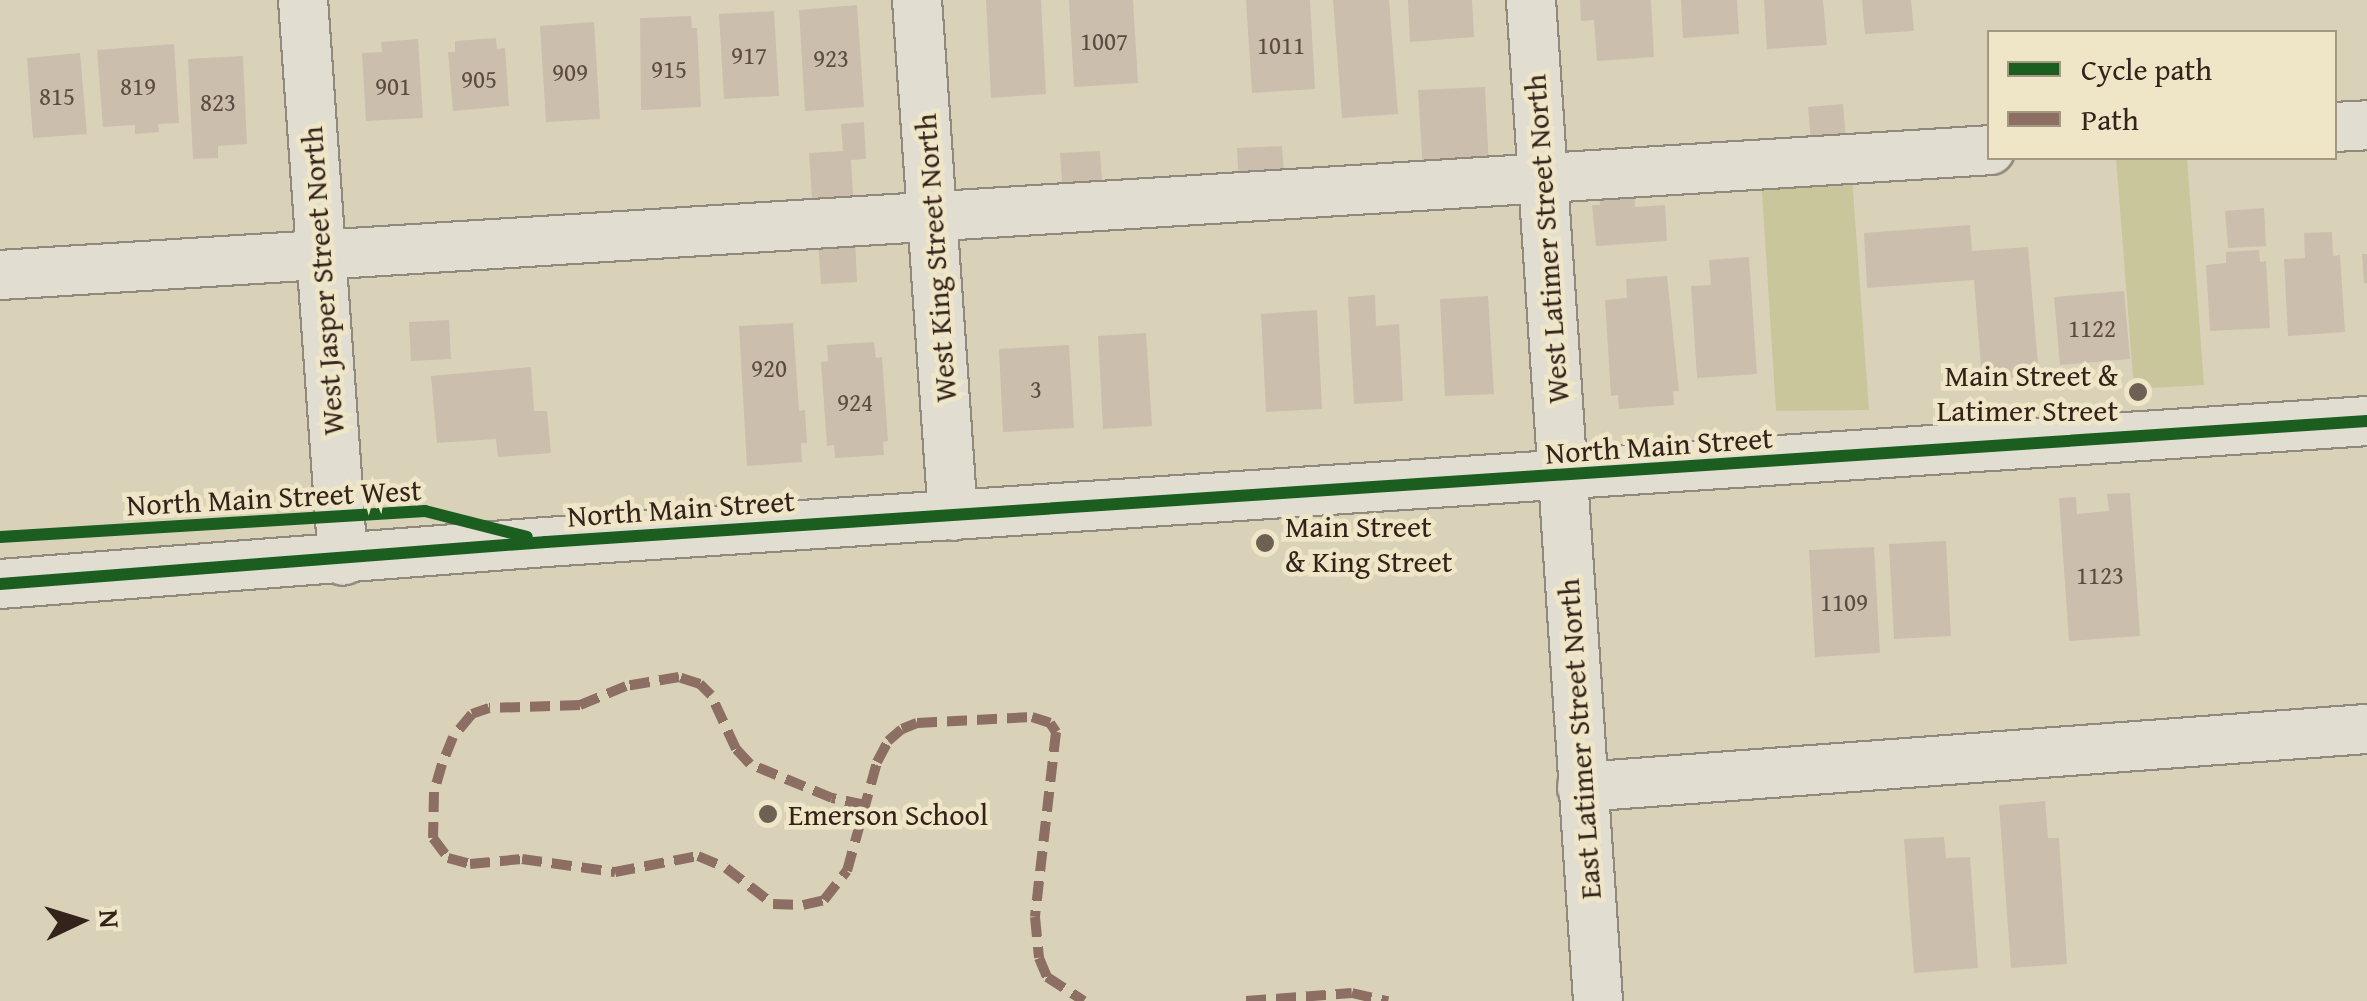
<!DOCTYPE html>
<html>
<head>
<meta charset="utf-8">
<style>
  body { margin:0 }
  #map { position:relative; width:2367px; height:1001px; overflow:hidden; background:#d9d2b8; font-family:"Gentium Book Plus",serif }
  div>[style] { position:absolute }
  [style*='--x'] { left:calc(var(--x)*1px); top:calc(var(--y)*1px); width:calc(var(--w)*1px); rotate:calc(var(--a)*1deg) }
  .green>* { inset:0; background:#cac69b }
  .building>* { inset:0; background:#ccbead }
  .roads { filter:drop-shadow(2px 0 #918a7c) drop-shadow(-2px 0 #918a7c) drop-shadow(0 2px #918a7c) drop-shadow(0 -2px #918a7c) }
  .minor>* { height:48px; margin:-24px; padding:0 24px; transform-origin:24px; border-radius:24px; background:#e1ddd1 }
  .quiet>* { height:10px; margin-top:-5px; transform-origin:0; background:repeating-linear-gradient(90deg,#8d6e63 0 20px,transparent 0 30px) }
  .cycleway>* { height:12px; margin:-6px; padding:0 6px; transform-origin:6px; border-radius:6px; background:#1b5e20 }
  .dots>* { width:28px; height:28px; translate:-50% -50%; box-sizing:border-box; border:5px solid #efe6c8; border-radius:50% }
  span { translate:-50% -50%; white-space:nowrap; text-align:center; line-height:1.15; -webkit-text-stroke:9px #efe6c8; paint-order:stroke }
  .number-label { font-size:25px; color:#5c4b41 }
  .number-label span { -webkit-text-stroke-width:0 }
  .street-label { font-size:30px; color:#34231b }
  .poi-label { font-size:30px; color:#34231b }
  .right { translate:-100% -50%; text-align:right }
  .left { translate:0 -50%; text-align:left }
  .legend { position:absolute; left:1987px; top:30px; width:350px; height:130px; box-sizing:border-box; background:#efe6c8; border:2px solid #a49883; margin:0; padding:12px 18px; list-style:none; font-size:30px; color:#34231b }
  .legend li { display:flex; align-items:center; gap:20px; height:50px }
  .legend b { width:50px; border:2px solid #a49883 }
  .north { position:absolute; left:30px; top:871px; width:100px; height:100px; -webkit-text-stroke:8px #efe6c8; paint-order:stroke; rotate:86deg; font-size:28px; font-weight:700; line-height:40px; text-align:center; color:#34231b }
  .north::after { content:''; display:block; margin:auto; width:35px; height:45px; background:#34231b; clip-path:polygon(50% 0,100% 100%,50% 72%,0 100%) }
</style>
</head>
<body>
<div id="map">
  <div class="green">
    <i style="clip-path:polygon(2116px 158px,2187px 158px,2204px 385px,2134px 389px)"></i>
    <i style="clip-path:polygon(1761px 177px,1852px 177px,1869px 410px,1776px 411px)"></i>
  </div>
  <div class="building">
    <i style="clip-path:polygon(986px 0,1041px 0,1046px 94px,991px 98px)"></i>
    <i style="clip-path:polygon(1069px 0,1133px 0,1138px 83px,1074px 87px)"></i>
    <i style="clip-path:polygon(1246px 0,1310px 0,1315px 89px,1252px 93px)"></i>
    <i style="clip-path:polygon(1333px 0,1389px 0,1398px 114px,1342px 118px)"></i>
    <i style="clip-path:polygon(1408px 0,1472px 0,1474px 37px,1410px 42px)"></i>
    <i style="clip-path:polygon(1580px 0,1651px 0,1654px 57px,1597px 61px,1594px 20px,1581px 21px)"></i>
    <i style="clip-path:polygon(1681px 0,1737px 0,1739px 34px,1683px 38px)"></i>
    <i style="clip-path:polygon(1764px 0,1823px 0,1827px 45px,1767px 49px)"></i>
    <i style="clip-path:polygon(1862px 0,1911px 0,1914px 31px,1865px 34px)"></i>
    <i style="clip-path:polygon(857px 5px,864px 107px,805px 111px,799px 10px)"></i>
    <i style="clip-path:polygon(774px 11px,779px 96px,724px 99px,719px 14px)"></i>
    <i style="clip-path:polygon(691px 16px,692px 28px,697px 28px,701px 107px,641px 110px,640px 18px)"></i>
    <i style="clip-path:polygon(594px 22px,600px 119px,546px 122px,540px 26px)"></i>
    <i style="clip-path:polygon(496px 38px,497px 49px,505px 48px,509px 106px,453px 111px,448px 52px,455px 52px,455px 41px)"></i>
    <i style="clip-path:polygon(418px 39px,423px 118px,366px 121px,362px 53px,382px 52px,381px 42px)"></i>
    <i style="clip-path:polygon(174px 44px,179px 123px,158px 124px,159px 132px,135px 134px,135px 125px,103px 127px,97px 50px)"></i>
    <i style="clip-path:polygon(80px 53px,87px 134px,33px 138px,27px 58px)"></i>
    <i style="clip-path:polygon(243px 56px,247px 144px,218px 146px,218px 158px,193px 159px,188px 59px)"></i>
    <i style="clip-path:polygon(1485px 87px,1489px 169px,1423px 172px,1418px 90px)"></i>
    <i style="clip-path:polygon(1843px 104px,1847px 151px,1812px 153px,1808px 107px)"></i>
    <i style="clip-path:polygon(864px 122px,866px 159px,851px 160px,854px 211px,813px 214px,809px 153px,843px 151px,841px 124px)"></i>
    <i style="clip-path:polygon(1282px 146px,1285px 187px,1239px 189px,1237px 148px)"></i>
    <i style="clip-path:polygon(1100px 151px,1103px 196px,1063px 198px,1060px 153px)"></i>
    <i style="clip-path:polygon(1634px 189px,1635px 207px,1665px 205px,1667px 241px,1596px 246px,1592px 205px,1600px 205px,1599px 192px)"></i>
    <i style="clip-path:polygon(2264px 208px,2266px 246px,2228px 248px,2225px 211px)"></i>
    <i style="clip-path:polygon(1970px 225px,1972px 251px,2028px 247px,2039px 376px,1982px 380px,1974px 280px,1867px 288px,1864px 233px)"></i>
    <i style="clip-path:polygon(2332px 232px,2333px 256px,2340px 255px,2345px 332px,2288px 336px,2284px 259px,2305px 258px,2304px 233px)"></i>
    <i style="clip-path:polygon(855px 239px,857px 282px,821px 284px,818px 240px)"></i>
    <i style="clip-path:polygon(2259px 250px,2260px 262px,2266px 261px,2270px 328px,2210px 331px,2206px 265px,2226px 263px,2226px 252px)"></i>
    <i style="clip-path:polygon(2362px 254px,2367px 254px,2367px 283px,2364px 283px)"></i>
    <i style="clip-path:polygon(1749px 257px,1757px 374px,1697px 378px,1691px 286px,1711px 285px,1709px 260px)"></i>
    <i style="clip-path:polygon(1667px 276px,1679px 391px,1673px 391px,1674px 405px,1619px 409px,1618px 395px,1611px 396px,1605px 300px,1627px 298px,1626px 279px)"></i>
    <i style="clip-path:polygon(2124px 291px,2130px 359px,2060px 365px,2054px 297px)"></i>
    <i style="clip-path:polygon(1375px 295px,1376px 326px,1399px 324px,1403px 401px,1354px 404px,1348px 297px)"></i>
    <i style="clip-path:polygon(1488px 296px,1494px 394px,1445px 396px,1440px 299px)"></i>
    <i style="clip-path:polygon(1317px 310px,1322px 409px,1266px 412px,1261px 314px)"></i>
    <i style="clip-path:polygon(449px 320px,451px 359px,411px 361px,409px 322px)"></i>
    <i style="clip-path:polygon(793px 323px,799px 411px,805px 410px,807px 443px,801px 443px,802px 462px,747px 466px,739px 326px)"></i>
    <i style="clip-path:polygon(1146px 333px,1152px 426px,1103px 429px,1098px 336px)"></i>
    <i style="clip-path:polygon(874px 342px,876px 358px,882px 357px,888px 441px,883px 442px,884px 455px,835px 458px,834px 445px,827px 446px,821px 362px,828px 361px,827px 345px)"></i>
    <i style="clip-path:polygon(1069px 345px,1074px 428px,1003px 432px,999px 349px)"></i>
    <i style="clip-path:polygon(531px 367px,534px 411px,547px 411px,551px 453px,498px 457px,496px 439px,437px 443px,431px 376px)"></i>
    <i style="clip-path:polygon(2130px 493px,2140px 636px,2069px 641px,2059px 498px,2076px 497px,2077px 514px,2109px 511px,2107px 494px)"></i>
    <i style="clip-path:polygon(1946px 541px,1951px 636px,1894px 639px,1889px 544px)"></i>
    <i style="clip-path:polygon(1874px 547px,1880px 653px,1815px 657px,1809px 550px)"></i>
    <i style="clip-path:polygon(2045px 801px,2048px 838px,2059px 838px,2067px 964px,2011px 968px,1999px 805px)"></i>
    <i style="clip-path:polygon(1944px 837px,1946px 858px,1970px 857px,1978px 968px,1914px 973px,1904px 839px)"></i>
  </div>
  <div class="roads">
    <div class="minor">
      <i style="--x:303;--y:0;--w:562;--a:85.92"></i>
      <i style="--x:917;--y:0;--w:517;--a:86.01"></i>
      <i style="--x:1531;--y:0;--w:1003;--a:86.17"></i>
      <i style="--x:2334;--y:127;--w:33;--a:-3"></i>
      <i style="--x:0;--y:275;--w:1994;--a:-3.59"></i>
      <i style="--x:0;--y:584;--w:548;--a:-4.4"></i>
      <i style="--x:546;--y:542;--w:1825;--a:-3.8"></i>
      <i style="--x:1582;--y:787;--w:787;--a:-4.23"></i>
    </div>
  </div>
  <div class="quiet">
    <i style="--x:865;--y:805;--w:34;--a:-168"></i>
    <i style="--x:832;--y:798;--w:89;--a:-157.5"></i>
    <i style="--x:750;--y:764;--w:21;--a:-133"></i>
    <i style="--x:736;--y:749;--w:60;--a:-114.8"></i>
    <i style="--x:711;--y:695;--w:16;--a:-135"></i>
    <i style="--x:700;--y:684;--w:22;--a:-162"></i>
    <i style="--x:679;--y:677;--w:54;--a:170.4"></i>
    <i style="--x:626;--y:686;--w:50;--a:157.6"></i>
    <i style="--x:580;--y:705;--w:91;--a:178.1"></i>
    <i style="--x:489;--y:708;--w:18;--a:161"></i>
    <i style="--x:472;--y:714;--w:30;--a:130"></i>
    <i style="--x:453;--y:737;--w:29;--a:112"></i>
    <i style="--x:442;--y:764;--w:29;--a:106"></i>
    <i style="--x:434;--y:792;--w:46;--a:91.2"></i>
    <i style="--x:433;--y:838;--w:25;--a:53"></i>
    <i style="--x:448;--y:858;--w:23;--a:15"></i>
    <i style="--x:470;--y:864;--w:52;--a:-5.5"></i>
    <i style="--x:522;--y:859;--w:94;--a:8"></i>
    <i style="--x:615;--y:872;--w:85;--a:-10.9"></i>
    <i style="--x:698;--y:856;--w:30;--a:23"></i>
    <i style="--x:726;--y:868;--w:59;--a:37.5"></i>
    <i style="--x:773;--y:904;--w:30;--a:2"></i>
    <i style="--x:803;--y:905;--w:22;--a:-13"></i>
    <i style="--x:824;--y:900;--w:37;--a:-52"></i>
    <i style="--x:847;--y:871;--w:113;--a:-74.6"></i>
    <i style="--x:877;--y:762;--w:24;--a:-62"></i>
    <i style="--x:888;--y:741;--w:18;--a:-41"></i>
    <i style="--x:902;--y:729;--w:16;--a:-22"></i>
    <i style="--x:917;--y:723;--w:115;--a:-3"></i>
    <i style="--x:1032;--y:717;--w:19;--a:18"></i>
    <i style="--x:1050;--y:723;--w:11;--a:56"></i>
    <i style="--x:1056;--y:732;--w:186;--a:96.5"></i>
    <i style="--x:1035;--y:917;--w:41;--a:84.4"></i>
    <i style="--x:1039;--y:958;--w:21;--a:67"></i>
    <i style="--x:1047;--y:977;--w:44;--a:33"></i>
    <i style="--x:1246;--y:1001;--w:106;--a:-4.3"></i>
    <i style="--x:1352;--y:993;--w:37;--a:13"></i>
  </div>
  <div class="cycleway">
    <i style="--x:0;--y:537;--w:426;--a:-3.5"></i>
    <i style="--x:425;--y:511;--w:105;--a:14.3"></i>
    <i style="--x:0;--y:584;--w:548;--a:-4.4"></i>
    <i style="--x:546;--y:542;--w:1825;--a:-3.8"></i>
  </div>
  <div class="dots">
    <i style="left:2138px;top:392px;background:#6e6052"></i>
    <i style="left:1265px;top:543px;background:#6e6052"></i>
    <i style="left:768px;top:814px;background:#6e6052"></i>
  </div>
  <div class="number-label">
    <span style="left:1104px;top:41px">1007</span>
    <span style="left:1281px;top:45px">1011</span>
    <span style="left:749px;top:55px">917</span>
    <span style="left:831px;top:58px">923</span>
    <span style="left:669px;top:69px">915</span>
    <span style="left:570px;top:72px">909</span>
    <span style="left:479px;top:79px">905</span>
    <span style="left:138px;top:86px">819</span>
    <span style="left:393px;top:86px">901</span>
    <span style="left:57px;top:96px">815</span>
    <span style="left:218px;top:102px">823</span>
    <span style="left:2092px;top:328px">1122</span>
    <span style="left:769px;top:368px">920</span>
    <span style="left:1036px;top:389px">3</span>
    <span style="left:855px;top:402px">924</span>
    <span style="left:2100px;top:575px">1123</span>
    <span style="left:1844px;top:602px">1109</span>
  </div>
  <div class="street-label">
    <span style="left:1546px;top:239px;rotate:-94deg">West Latimer Street North</span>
    <span style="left:935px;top:258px;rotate:-94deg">West King Street North</span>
    <span style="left:322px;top:281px;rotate:-94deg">West Jasper Street North</span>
    <span style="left:1659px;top:445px;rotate:-4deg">North Main Street</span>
    <span style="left:274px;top:497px;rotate:-3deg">North Main Street West</span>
    <span style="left:681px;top:508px;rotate:-4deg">North Main Street</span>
    <span style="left:1579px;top:739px;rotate:-94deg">East Latimer Street North</span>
  </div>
  <div class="poi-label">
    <span class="right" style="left:2118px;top:392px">Main Street &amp;<br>Latimer Street</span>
    <span class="left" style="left:1285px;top:543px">Main Street<br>&amp; King Street</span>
    <span class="left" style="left:788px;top:814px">Emerson School</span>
  </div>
  <ul class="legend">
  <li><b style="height:12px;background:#1b5e20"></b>Cycle path</li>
  <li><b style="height:12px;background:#8d6e63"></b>Path</li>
  </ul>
  <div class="north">N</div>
</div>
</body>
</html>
